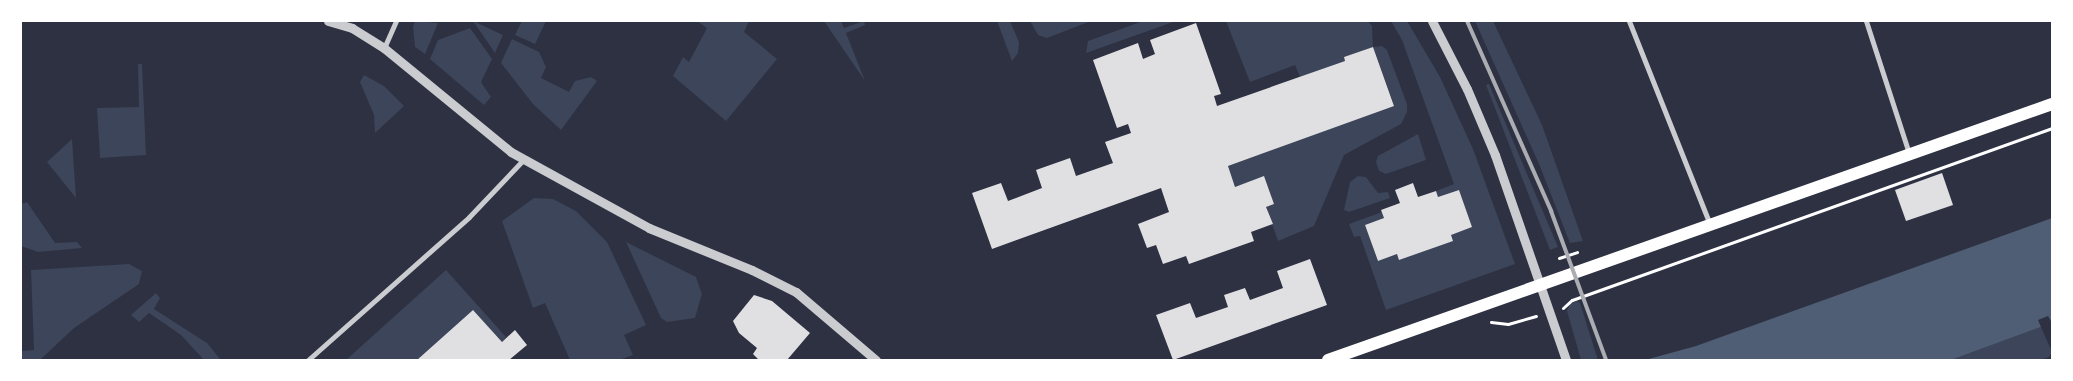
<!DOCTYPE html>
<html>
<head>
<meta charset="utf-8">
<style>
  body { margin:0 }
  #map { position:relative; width:2073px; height:381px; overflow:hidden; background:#2d3142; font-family:"Source Sans 3",sans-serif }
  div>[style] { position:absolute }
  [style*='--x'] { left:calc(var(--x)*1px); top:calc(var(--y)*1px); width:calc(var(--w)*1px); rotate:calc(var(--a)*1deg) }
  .green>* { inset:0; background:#3c4559 }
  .water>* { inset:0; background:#4f5d75 }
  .building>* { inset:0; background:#e0e0e3 }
  .path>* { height:3px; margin:-1.5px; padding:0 1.5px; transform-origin:1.5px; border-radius:1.5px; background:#fff }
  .minor>* { height:5px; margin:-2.5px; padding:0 2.5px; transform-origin:2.5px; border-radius:2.5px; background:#caccd0 }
  .tertiary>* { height:9px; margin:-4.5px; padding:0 4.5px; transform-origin:4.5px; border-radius:4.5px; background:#caccd0 }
  .primary>* { height:12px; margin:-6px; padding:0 6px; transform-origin:6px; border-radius:6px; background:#fff }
  .rail>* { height:4px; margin:-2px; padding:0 2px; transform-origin:2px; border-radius:2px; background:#abadb3 }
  span { translate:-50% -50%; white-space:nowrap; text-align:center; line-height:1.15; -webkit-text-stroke:5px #fff; paint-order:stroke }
  .frame { position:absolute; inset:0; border:22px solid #fff; pointer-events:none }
</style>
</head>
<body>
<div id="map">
  <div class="green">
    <i style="clip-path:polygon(415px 21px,438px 23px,425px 54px,415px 47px,413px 27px)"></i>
    <i style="clip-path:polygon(473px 21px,503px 35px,495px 53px)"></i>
    <i style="clip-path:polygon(522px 21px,546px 21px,535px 44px,515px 35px)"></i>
    <i style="clip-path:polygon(697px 21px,749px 21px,744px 32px,777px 59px,726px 121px,673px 76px,683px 57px,689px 62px,707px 28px)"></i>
    <i style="clip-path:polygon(824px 21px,841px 21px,844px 28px,864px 21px,865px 25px,846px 33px,865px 81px)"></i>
    <i style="clip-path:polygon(997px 21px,1010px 21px,1019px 42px,1018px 53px,1012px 61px)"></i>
    <i style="clip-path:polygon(1030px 21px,1091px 21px,1047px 38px,1038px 35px)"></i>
    <i style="clip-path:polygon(1143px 21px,1176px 21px,1086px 53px,1088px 41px)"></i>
    <i style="clip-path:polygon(1226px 21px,1368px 21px,1372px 26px,1373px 47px,1382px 46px,1387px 50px,1407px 104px,1407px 112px,1401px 124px,1344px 155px,1314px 226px,1278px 241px,1266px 207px,1274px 204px,1264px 177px,1235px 187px,1228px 166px,1394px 105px,1373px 47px,1344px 57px,1345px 61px,1300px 77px,1295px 65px,1250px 82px)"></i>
    <i style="clip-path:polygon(1391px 21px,1407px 21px,1440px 77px,1473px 149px,1515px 264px,1386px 310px,1360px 236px,1354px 237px,1349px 224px,1382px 212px,1384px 218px,1365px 225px,1378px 261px,1472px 227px,1459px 190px,1438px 197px,1436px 191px,1454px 184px,1402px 40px)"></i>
    <i style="clip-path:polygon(1475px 21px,1493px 21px,1542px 125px,1583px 241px,1570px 243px,1539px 164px)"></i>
    <i style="clip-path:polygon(470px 28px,492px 59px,481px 82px,491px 97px,484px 105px,430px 59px,438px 40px)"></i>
    <i style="clip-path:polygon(512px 39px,539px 52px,546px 67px,541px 78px,569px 92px,575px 81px,591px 77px,597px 81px,561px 130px,533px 104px,501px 63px)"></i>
    <i style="clip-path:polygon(138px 64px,142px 64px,146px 155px,100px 158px,97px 108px,139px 107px)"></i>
    <i style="clip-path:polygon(364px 75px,384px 86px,404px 106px,375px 133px,374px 115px,360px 82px)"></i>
    <i style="clip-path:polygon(1489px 84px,1558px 247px,1550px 250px,1486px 85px)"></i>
    <i style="clip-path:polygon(1418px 134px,1426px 160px,1386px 174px,1379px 171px,1376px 162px,1378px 156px)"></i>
    <i style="clip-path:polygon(72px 139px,76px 198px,47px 162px)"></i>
    <i style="clip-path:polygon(1358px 176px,1366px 177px,1378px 193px,1388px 192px,1390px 198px,1349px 212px,1344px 210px,1350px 182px)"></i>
    <i style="clip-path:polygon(534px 198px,553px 199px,576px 211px,607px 242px,646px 325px,624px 335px,633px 355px,619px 360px,570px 360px,545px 303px,533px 308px,502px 221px)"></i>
    <i style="clip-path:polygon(27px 202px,55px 243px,77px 242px,82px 248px,38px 252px,21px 246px,21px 204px)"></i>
    <i style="clip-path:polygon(626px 242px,696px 277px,702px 294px,695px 318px,667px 322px,661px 318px)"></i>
    <i style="clip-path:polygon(129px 264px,142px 271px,139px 284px,74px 328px,40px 360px,21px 360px,21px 351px,34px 350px,31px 270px)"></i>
    <i style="clip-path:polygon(446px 270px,506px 337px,502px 342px,473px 310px,417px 360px,346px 360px)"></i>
    <i style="clip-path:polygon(156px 293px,160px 298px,154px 309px,207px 343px,221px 360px,204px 360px,181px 335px,149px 313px,139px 322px,131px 315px)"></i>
    <i style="clip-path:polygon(1577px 301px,1580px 303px,1598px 360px,1581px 360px,1567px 311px,1570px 304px)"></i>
    <i style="clip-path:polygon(2041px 327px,2052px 352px,2049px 357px,2041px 360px,1951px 360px)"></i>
  </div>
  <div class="water">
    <i style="clip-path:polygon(2052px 218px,2052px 323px,2048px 316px,2038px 320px,2041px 327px,1951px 360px,1645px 360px,1696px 346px)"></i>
  </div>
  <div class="building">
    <i style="clip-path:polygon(1196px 23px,1221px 94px,1214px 96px,1217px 106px,1345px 61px,1344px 57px,1373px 47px,1394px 106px,1228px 166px,1235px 187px,1264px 176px,1274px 204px,1266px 207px,1273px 224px,1251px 232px,1254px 241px,1189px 264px,1186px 256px,1163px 264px,1156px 245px,1147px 248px,1138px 224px,1169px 212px,1161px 188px,992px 249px,972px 193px,1001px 183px,1008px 201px,1042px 188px,1036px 170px,1070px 158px,1076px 176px,1113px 163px,1105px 142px,1131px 133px,1128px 124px,1117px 128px,1093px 60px,1138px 43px,1143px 59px,1155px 54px,1150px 40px)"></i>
    <i style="clip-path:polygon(1942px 173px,1953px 205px,1906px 221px,1895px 190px)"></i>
    <i style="clip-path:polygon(1413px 183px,1418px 197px,1436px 191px,1438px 197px,1459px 190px,1472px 227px,1451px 235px,1453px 241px,1399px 260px,1397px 254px,1378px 261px,1365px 225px,1384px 218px,1381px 210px,1400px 203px,1395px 190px)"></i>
    <i style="clip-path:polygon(1310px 259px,1327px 305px,1173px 360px,1156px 315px,1190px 303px,1196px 318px,1228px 307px,1224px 295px,1245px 288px,1250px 300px,1283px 288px,1277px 271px)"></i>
    <i style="clip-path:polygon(754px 295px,772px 301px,810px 333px,787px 360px,759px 360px,753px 354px,757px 348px,739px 333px,733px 321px)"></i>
    <i style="clip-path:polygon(473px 310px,502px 342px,515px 330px,527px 345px,509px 360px,417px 360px)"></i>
  </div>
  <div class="path">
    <i style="--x:1559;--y:258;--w:19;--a:-18"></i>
    <i style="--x:1563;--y:308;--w:12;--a:-42"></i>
    <i style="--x:1572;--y:300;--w:510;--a:-19.71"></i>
    <i style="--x:1491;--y:322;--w:17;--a:7"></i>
    <i style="--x:1508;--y:324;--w:29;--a:-16"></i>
  </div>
  <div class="minor">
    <i style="--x:1629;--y:21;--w:219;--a:68.3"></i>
    <i style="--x:1866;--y:21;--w:139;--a:72"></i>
    <i style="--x:384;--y:48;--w:30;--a:-66"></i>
    <i style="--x:308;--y:360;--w:215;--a:-41.6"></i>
    <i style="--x:469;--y:217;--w:80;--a:-46.5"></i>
  </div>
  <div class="tertiary">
    <i style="--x:328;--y:21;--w:25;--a:16"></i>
    <i style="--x:352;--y:28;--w:38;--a:32"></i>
    <i style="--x:384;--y:48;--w:164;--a:39.3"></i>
    <i style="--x:511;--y:152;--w:158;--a:28.8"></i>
    <i style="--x:649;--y:228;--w:111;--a:22.2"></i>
    <i style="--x:752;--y:270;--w:49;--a:26.6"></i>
    <i style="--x:796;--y:292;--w:105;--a:40.4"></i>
    <i style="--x:1432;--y:21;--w:76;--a:62.8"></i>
    <i style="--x:1467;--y:89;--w:72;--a:67"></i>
    <i style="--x:1495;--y:155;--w:217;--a:70.9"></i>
  </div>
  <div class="primary">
    <i style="--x:1328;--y:360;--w:768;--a:-19.47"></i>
  </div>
  <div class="rail">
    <i style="--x:1467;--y:21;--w:208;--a:66.1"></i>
    <i style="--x:1551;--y:211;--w:159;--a:69.7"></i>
  </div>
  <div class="frame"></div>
</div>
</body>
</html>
